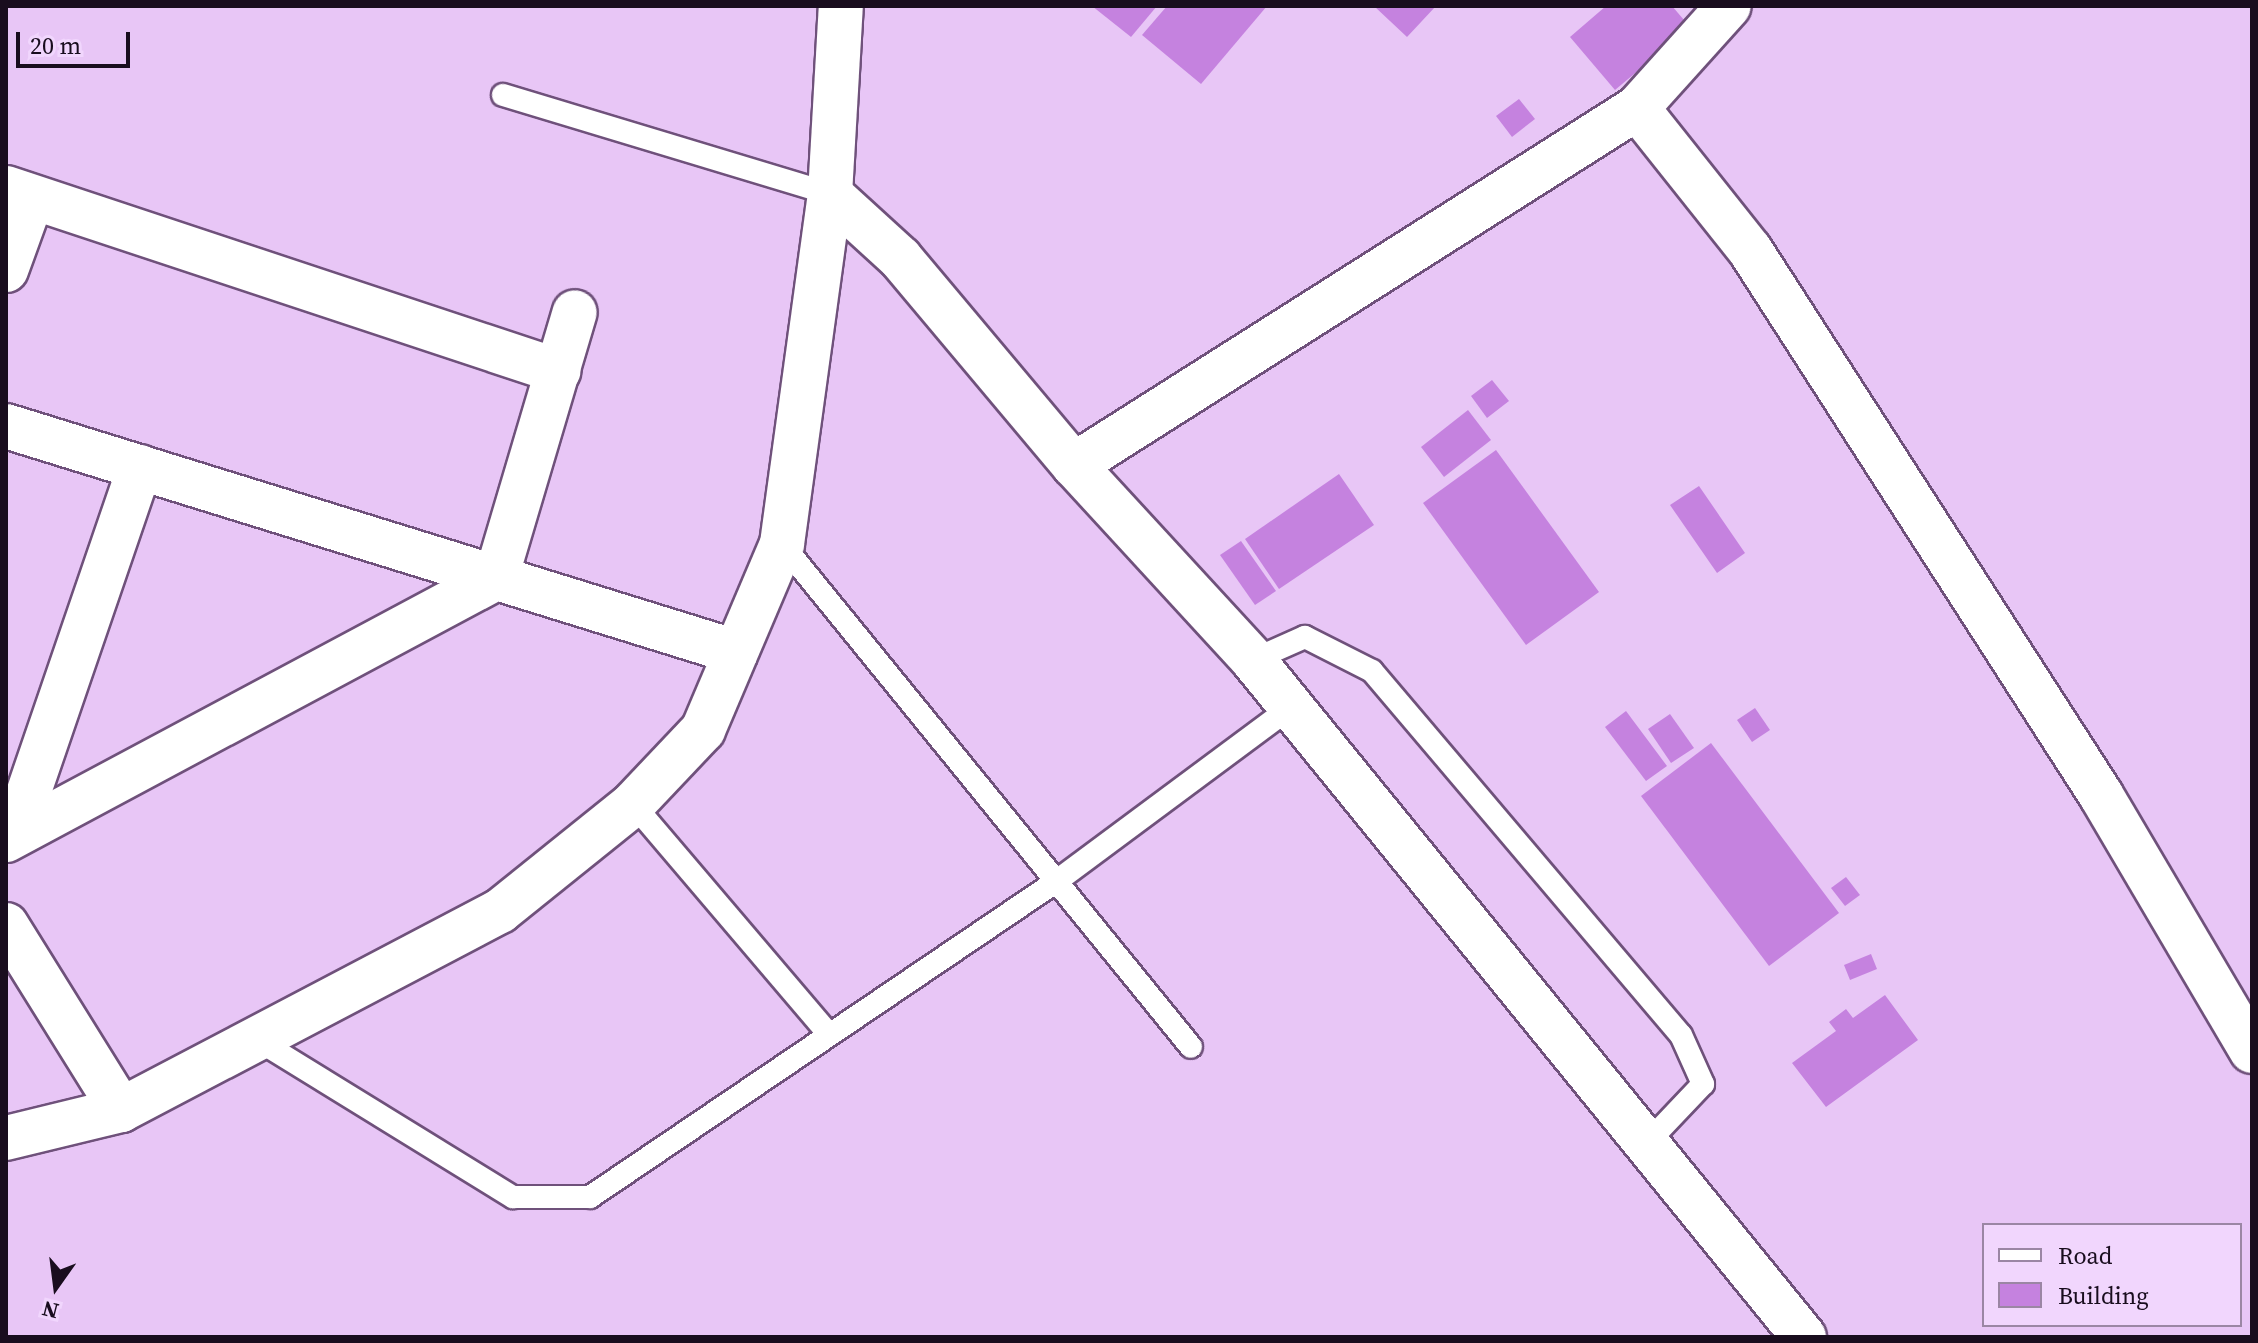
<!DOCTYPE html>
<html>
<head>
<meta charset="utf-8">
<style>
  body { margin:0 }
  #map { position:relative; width:2258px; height:1343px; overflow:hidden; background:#e8c6f6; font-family:"Source Serif 4",serif }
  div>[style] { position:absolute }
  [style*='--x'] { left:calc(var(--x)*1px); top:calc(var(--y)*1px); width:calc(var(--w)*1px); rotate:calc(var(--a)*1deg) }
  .building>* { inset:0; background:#c582df }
  .roads { filter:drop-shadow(2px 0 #6f517b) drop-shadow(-2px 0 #6f517b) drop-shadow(0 2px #6f517b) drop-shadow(0 -2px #6f517b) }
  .service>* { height:22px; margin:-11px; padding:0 11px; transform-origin:11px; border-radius:11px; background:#fff }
  .minor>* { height:44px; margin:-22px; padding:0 22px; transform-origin:22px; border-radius:22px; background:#fff }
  span { translate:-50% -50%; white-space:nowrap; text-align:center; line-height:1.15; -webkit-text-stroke:6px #f1d6fd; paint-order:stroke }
  .frame { position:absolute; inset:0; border:8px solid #190d1e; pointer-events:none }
  .legend { position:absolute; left:1982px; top:1223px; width:260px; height:104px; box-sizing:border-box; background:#f1d6fd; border:2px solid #9b86a4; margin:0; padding:10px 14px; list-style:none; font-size:24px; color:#190d1e }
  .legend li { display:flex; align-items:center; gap:16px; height:40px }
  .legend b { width:40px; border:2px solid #9b86a4 }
  .north { position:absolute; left:16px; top:1247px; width:80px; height:80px; -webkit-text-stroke:6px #f1d6fd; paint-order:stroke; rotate:194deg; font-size:22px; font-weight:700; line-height:32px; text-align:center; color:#190d1e }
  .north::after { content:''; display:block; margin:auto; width:28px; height:36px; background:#190d1e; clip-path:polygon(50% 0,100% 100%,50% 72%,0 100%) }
  .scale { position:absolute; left:16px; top:32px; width:114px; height:36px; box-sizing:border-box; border:4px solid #190d1e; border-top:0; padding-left:10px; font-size:24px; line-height:28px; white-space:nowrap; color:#190d1e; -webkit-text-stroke:6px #f1d6fd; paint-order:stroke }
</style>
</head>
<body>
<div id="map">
  <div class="building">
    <i style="clip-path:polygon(1092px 6px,1157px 6px,1131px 37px)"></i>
    <i style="clip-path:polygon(1167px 6px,1267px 6px,1201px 84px,1142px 35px)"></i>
    <i style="clip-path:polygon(1374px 6px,1436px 6px,1407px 37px)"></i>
    <i style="clip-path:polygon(1606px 6px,1672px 6px,1690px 27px,1615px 90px,1570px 37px)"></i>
    <i style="clip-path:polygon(1519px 99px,1535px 119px,1512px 137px,1496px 116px)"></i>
    <i style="clip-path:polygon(1492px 380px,1509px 401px,1487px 418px,1471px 396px)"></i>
    <i style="clip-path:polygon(1468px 410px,1491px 440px,1444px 477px,1421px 447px)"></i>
    <i style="clip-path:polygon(1496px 450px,1599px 592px,1526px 645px,1423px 503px)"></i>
    <i style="clip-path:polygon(1339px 474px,1374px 525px,1279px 589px,1245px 539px)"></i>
    <i style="clip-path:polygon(1699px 486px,1745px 553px,1717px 573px,1670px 505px)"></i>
    <i style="clip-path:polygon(1241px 541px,1276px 591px,1255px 605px,1220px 555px)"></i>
    <i style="clip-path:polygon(1755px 708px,1770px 730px,1752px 742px,1737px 720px)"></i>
    <i style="clip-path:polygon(1626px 711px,1667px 766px,1646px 781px,1605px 727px)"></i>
    <i style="clip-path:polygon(1670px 714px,1694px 748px,1671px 763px,1648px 729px)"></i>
    <i style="clip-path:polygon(1711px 743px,1839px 913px,1769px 966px,1641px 796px)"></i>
    <i style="clip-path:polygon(1846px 877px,1860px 895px,1845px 906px,1831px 888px)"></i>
    <i style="clip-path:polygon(1871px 954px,1877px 969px,1850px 980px,1844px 965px)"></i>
    <i style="clip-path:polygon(1885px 995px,1918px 1040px,1826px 1107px,1792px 1063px,1836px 1031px,1829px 1022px,1846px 1009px,1853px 1018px)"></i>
  </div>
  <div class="roads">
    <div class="service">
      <i style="--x:503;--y:95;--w:342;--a:16.8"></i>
      <i style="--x:782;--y:544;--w:648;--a:50.88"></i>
      <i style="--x:1253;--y:660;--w:57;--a:-23.9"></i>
      <i style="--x:1305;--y:637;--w:75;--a:26.9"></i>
      <i style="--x:1372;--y:671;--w:477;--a:49.7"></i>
      <i style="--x:1681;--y:1035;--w:54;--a:65.8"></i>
      <i style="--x:1703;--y:1084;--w:83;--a:133.5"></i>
      <i style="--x:633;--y:804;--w:301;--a:49.6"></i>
      <i style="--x:256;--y:1039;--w:302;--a:31.6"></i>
      <i style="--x:513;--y:1197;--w:77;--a:0"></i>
      <i style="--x:590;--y:1197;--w:560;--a:-34.09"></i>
      <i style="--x:1054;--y:883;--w:295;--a:-36.6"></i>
    </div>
    <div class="minor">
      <i style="--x:1637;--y:108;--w:137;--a:-48"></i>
      <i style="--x:6;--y:188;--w:582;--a:18.34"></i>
      <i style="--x:830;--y:194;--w:95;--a:42.4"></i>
      <i style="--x:900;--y:258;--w:270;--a:50"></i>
      <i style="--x:1074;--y:465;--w:265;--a:47.4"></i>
      <i style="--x:1253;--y:660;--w:873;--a:50.86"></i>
      <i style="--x:6;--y:270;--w:77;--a:-70.1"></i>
      <i style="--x:6;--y:426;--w:764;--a:17.2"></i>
      <i style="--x:1074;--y:465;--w:667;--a:-32.38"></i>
      <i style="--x:1637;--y:108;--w:181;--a:51.5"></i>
      <i style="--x:1750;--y:250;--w:648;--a:57.22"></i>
      <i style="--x:2101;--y:795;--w:297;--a:59.5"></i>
      <i style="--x:14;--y:835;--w:389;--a:-71.1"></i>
      <i style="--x:6;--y:840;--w:556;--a:-28.13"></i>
      <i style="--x:496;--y:578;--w:277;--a:-73.5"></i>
      <i style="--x:6;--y:925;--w:218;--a:58.1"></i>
      <i style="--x:6;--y:1138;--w:118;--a:-13.7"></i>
      <i style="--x:121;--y:1110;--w:428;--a:-27.7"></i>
      <i style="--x:500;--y:911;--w:171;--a:-38.8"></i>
      <i style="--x:633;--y:804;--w:102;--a:-46.6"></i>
      <i style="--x:703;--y:730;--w:202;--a:-67"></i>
      <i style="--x:782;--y:544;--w:353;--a:-82.2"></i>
      <i style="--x:830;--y:194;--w:188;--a:-86.7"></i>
    </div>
  </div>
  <div class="frame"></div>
  <ul class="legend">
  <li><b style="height:10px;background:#fff"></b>Road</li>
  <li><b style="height:22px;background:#c582df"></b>Building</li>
  </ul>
  <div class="north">N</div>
  <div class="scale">20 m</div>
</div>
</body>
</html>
